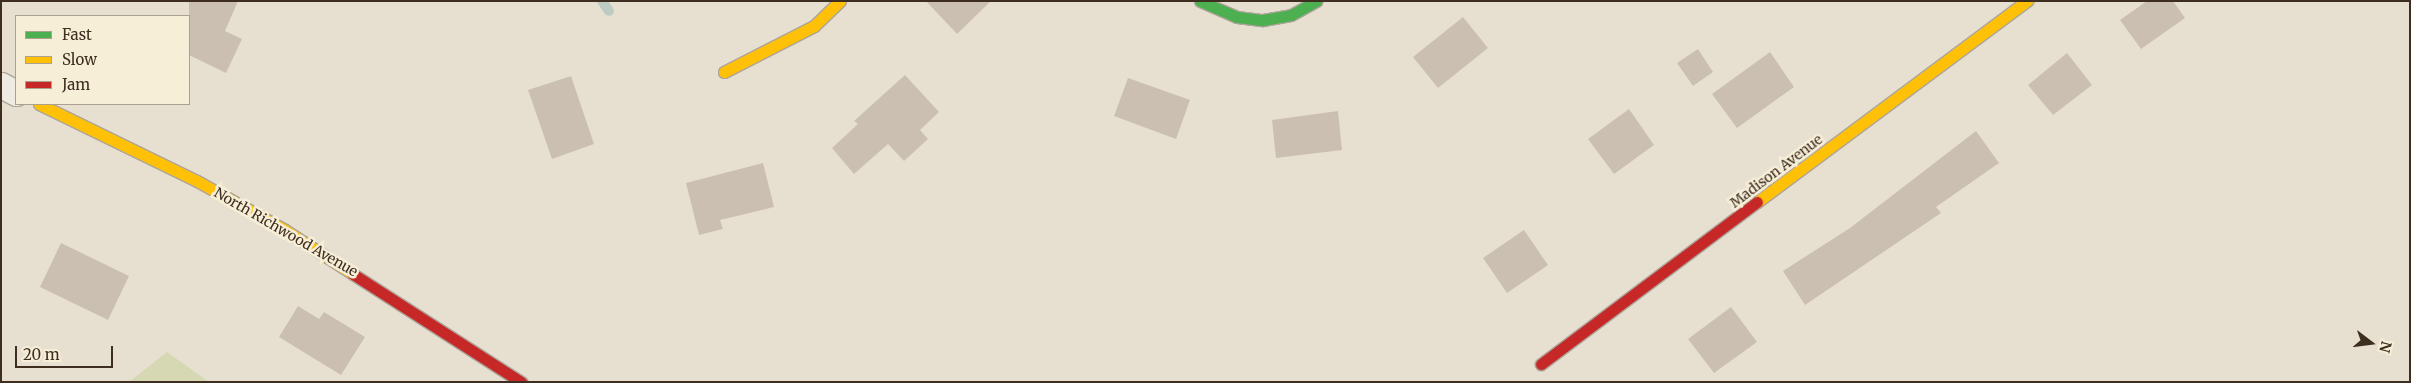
<!DOCTYPE html>
<html>
<head>
<meta charset="utf-8">
<style>
  body { margin:0 }
  #map { position:relative; width:2411px; height:383px; overflow:hidden; background:#e7e0d1; font-family:Merriweather,serif }
  div>[style] { position:absolute }
  [style*='--x'] { left:calc(var(--x)*1px); top:calc(var(--y)*1px); width:calc(var(--w)*1px); rotate:calc(var(--a)*1deg) }
  .green>* { inset:0; background:#d6d7b3 }
  .stream>* { height:10px; margin:-5px; padding:0 5px; transform-origin:5px; border-radius:5px; background:#bcccc2 }
  .building>* { inset:0; background:#cbbfb2 }
  .roads { filter:drop-shadow(1px 0 #ada599) drop-shadow(-1px 0 #ada599) drop-shadow(0 1px #ada599) drop-shadow(0 -1px #ada599) }
  .street>* { height:25px; margin:-12.5px; padding:0 12.5px; transform-origin:12.5px; border-radius:12.5px; background:#efebe3 }
  .fast>* { height:11px; margin:-5.5px; padding:0 5.5px; transform-origin:5.5px; border-radius:5.5px; background:#4caf50 }
  .slow>* { height:11px; margin:-5.5px; padding:0 5.5px; transform-origin:5.5px; border-radius:5.5px; background:#ffc107 }
  .jam>* { height:11px; margin:-5.5px; padding:0 5.5px; transform-origin:5.5px; border-radius:5.5px; background:#c62828 }
  span { translate:-50% -50%; white-space:nowrap; text-align:center; line-height:1.15; -webkit-text-stroke:5px #f7eed8; paint-order:stroke }
  .street-label { font-size:14px; color:#3d2e20 }
  .frame { position:absolute; inset:0; border:2px solid #3d2e20; pointer-events:none }
  .legend { position:absolute; left:15px; top:15px; width:175px; height:90px; box-sizing:border-box; background:#f7eed8; border:1px solid #ada18e; margin:0; padding:6px 9px; list-style:none; font-size:15px; color:#3d2e20 }
  .legend li { display:flex; align-items:center; gap:10px; height:25px }
  .legend b { width:25px; border:1px solid #ada18e }
  .north { position:absolute; left:2346px; top:318px; width:50px; height:50px; -webkit-text-stroke:4px #f7eed8; paint-order:stroke; rotate:105deg; font-size:14px; font-weight:700; line-height:20px; text-align:center; color:#3d2e20 }
  .north::after { content:''; display:block; margin:auto; width:18px; height:22px; background:#3d2e20; clip-path:polygon(50% 0,100% 100%,50% 72%,0 100%) }
  .scale { position:absolute; left:15px; top:346px; width:98px; height:22px; box-sizing:border-box; border:2px solid #3d2e20; border-top:0; padding-left:6px; font-size:15px; line-height:18px; white-space:nowrap; color:#3d2e20; -webkit-text-stroke:4px #f7eed8; paint-order:stroke }
</style>
</head>
<body>
<div id="map">
  <div class="green">
    <i style="clip-path:polygon(167px 352px,209px 382px,129px 382px)"></i>
  </div>
  <div class="stream">
    <i style="--x:602;--y:1;--w:12;--a:55"></i>
  </div>
  <div class="building">
    <i style="clip-path:polygon(189px 1px,238px 1px,225px 31px,242px 39px,226px 73px,189px 55px)"></i>
    <i style="clip-path:polygon(926px 1px,991px 1px,957px 34px)"></i>
    <i style="clip-path:polygon(2147px 1px,2173px 1px,2185px 18px,2141px 49px,2120px 20px)"></i>
    <i style="clip-path:polygon(1463px 17px,1488px 48px,1438px 88px,1413px 57px)"></i>
    <i style="clip-path:polygon(1698px 49px,1713px 72px,1693px 86px,1677px 63px)"></i>
    <i style="clip-path:polygon(1770px 52px,1794px 87px,1737px 128px,1712px 94px)"></i>
    <i style="clip-path:polygon(2067px 53px,2092px 85px,2053px 115px,2028px 85px)"></i>
    <i style="clip-path:polygon(905px 75px,939px 112px,920px 130px,928px 139px,904px 161px,888px 144px,854px 174px,832px 148px,858px 124px,854px 121px)"></i>
    <i style="clip-path:polygon(571px 76px,594px 144px,552px 159px,528px 90px)"></i>
    <i style="clip-path:polygon(1128px 78px,1190px 100px,1176px 139px,1114px 116px)"></i>
    <i style="clip-path:polygon(1629px 109px,1654px 145px,1614px 174px,1588px 139px)"></i>
    <i style="clip-path:polygon(1338px 111px,1342px 150px,1276px 158px,1272px 120px)"></i>
    <i style="clip-path:polygon(1976px 131px,1999px 163px,1936px 207px,1941px 213px,1805px 305px,1783px 271px,1850px 228px)"></i>
    <i style="clip-path:polygon(763px 163px,774px 207px,720px 220px,723px 229px,699px 235px,686px 183px)"></i>
    <i style="clip-path:polygon(1524px 230px,1548px 265px,1507px 293px,1483px 258px)"></i>
    <i style="clip-path:polygon(61px 243px,129px 276px,108px 320px,40px 287px)"></i>
    <i style="clip-path:polygon(298px 306px,319px 319px,324px 312px,365px 337px,341px 375px,279px 337px)"></i>
    <i style="clip-path:polygon(1731px 307px,1757px 342px,1714px 373px,1688px 339px)"></i>
  </div>
  <div class="roads">
    <div class="street">
      <i style="--x:1;--y:85;--w:17;--a:28"></i>
    </div>
    <div class="fast">
      <i style="--x:1200;--y:1;--w:40;--a:23.4"></i>
      <i style="--x:1237;--y:17;--w:26;--a:7"></i>
      <i style="--x:1263;--y:20;--w:28;--a:-10"></i>
      <i style="--x:1291;--y:15;--w:29;--a:-29"></i>
    </div>
    <div class="slow">
      <i style="--x:724;--y:72;--w:101;--a:-27.1"></i>
      <i style="--x:814;--y:26;--w:36;--a:-44"></i>
      <i style="--x:39;--y:104;--w:176;--a:26"></i>
      <i style="--x:197;--y:181;--w:101;--a:29.1"></i>
      <i style="--x:285;--y:230;--w:81;--a:32.9"></i>
      <i style="--x:1757;--y:202;--w:337;--a:-36.7"></i>
    </div>
    <div class="jam">
      <i style="--x:353;--y:274;--w:200;--a:32.7"></i>
      <i style="--x:1541;--y:364;--w:270;--a:-36.9"></i>
    </div>
  </div>
  <div class="street-label">
    <span style="left:1776px;top:171px;rotate:-37deg">Madison Avenue</span>
    <span style="left:286px;top:232px;rotate:30deg">North Richwood Avenue</span>
  </div>
  <div class="frame"></div>
  <ul class="legend">
  <li><b style="height:6px;background:#4caf50"></b>Fast</li>
  <li><b style="height:6px;background:#ffc107"></b>Slow</li>
  <li><b style="height:6px;background:#c62828"></b>Jam</li>
  </ul>
  <div class="north">N</div>
  <div class="scale">20 m</div>
</div>
</body>
</html>
